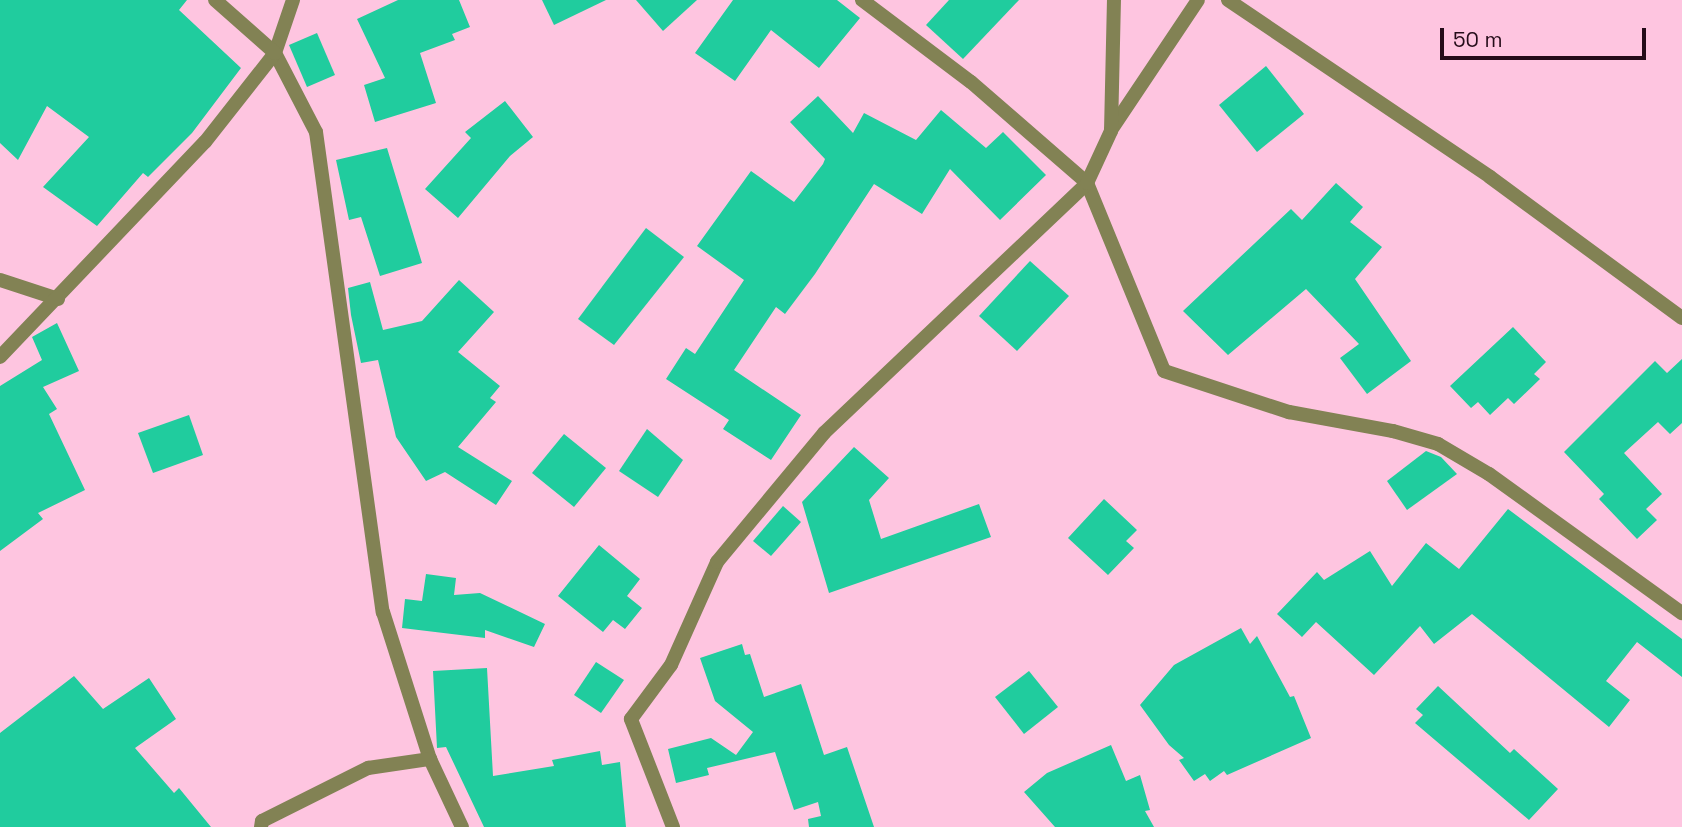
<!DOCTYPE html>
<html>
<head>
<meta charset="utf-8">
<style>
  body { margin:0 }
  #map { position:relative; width:1682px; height:827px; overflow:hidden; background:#fec5e0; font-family:"Space Grotesk",sans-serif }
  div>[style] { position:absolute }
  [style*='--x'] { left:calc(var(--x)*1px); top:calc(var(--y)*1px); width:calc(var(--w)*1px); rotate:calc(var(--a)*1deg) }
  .building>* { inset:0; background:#20cc9e }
  .minor>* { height:14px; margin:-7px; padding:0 7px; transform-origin:7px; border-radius:7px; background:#828254 }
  span { translate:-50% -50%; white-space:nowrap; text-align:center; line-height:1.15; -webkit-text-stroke:7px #fec5e0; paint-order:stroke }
  .scale { position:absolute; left:1440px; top:28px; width:206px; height:32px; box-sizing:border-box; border:4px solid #240c19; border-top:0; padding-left:9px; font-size:21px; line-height:24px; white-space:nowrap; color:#240c19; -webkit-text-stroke:5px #fec5e0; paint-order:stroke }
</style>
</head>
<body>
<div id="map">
  <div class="building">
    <i style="clip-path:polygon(0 0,187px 0,179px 10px,241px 68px,192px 133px,148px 177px,143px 173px,97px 226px,43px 187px,89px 137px,47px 106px,18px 160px,0 143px)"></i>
    <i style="clip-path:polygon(398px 0,459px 0,470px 27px,452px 34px,455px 40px,420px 53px,436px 103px,375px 122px,364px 85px,385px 78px,357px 19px)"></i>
    <i style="clip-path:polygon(542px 0,606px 0,554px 25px)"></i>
    <i style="clip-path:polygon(636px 0,697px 0,663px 31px)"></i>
    <i style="clip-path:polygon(733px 0,837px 0,860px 18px,819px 68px,771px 30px,735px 81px,695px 53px)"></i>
    <i style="clip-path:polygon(949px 0,1019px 0,963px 59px,926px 25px)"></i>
    <i style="clip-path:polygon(317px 33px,335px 75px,307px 87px,289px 45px)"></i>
    <i style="clip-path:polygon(1266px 66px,1304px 114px,1257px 152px,1219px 105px)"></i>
    <i style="clip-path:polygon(818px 96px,853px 133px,864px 113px,916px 140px,941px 110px,986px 148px,1003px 132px,1046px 175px,1000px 220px,950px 169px,922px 214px,874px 184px,815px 274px,785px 314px,776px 307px,734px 370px,801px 415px,771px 460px,723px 429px,729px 420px,666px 379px,686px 348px,695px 354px,744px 280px,697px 246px,751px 171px,794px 202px,823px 164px,825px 159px,790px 122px)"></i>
    <i style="clip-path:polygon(505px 101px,533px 137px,510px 156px,458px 218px,425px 189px,471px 138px,465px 132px)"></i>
    <i style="clip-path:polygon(387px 148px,422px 263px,380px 276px,361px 217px,349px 220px,336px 160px)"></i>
    <i style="clip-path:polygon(1336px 183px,1363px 207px,1350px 222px,1382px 247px,1355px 279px,1411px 361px,1367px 394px,1340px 358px,1359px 344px,1306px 289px,1228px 355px,1183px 311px,1291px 209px,1302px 220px)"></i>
    <i style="clip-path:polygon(646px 228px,684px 257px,614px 345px,578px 319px)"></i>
    <i style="clip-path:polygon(1030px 261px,1069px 296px,1017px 351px,979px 316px)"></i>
    <i style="clip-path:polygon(459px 280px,494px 312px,458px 352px,500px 386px,490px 398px,496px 402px,458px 447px,512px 481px,496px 505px,445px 472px,426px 481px,396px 437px,378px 360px,361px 363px,351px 315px,348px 288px,370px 282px,383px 330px,422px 321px)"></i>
    <i style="clip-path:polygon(57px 323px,79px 371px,43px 387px,57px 409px,49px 414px,85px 490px,38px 513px,43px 519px,0 551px,0 386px,42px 360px,32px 337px)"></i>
    <i style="clip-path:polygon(1513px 327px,1546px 362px,1534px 374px,1540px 379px,1514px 404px,1508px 398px,1490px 415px,1478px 402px,1471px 408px,1450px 386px)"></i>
    <i style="clip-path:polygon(1682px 359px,1682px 423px,1670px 434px,1658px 422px,1624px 453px,1662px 494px,1646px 509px,1657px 520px,1637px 539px,1599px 499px,1604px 494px,1564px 452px,1655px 361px,1667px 373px)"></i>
    <i style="clip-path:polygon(189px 415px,203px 455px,153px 473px,138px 433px)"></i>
    <i style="clip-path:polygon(647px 429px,683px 460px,658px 497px,619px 471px)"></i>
    <i style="clip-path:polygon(564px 434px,606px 468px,574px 507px,532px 473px)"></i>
    <i style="clip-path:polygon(854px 447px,889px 478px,869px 500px,881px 539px,979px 504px,991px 537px,829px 593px,802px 502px)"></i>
    <i style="clip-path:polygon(1426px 451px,1441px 457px,1457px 474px,1407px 510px,1387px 481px)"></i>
    <i style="clip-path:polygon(1104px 499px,1137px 530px,1126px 541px,1134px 548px,1108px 575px,1068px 538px)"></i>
    <i style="clip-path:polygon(783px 506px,801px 522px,771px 556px,753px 541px)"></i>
    <i style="clip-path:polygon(1508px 509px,1682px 639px,1682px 677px,1637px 642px,1606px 681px,1630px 700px,1609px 727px,1472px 614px,1434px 644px,1420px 626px,1374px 675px,1316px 622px,1302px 637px,1277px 614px,1317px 572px,1324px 580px,1370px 551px,1392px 586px,1426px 543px,1459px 569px)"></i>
    <i style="clip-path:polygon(599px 545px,640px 579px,627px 596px,642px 608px,625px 629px,613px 620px,603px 632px,558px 596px)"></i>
    <i style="clip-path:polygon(426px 574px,456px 578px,454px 595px,480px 593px,545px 624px,534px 647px,485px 630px,485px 638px,402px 628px,405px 599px,422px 601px)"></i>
    <i style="clip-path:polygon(1241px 628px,1250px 644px,1257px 636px,1290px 697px,1294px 696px,1311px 738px,1227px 775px,1224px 771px,1210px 781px,1205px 774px,1194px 781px,1179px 760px,1184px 758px,1169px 745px,1140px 705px,1174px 665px)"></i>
    <i style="clip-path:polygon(742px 644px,745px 655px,750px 654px,764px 697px,801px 684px,824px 755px,847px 747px,874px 827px,809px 827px,808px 819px,821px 816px,818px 802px,794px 810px,775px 752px,707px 768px,709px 775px,676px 783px,668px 749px,711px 738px,736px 755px,753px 732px,715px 701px,700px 658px)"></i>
    <i style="clip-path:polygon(596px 662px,624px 680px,601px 713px,574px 695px)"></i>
    <i style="clip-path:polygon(487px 668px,493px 776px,554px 766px,552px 760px,600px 751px,602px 765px,620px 762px,626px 827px,484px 827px,446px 747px,437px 748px,433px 671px)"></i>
    <i style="clip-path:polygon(1029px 671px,1058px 707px,1024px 734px,995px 697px)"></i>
    <i style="clip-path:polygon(74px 676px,103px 709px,149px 678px,176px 719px,135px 748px,174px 793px,179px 788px,211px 827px,0 827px,0 733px)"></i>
    <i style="clip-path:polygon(1438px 686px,1510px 753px,1514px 749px,1558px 789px,1529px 820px,1415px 723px,1423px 715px,1416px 709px)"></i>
    <i style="clip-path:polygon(1111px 745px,1126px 781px,1140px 775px,1150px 810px,1145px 811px,1154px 827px,1055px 827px,1024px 792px,1047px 773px)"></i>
  </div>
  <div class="minor">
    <i style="--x:293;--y:0;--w:56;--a:108.8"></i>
    <i style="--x:275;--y:53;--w:89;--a:62.6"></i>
    <i style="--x:316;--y:132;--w:485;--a:82.1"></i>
    <i style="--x:383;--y:612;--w:154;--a:72.3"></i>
    <i style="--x:430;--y:759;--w:75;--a:64.8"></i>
    <i style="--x:862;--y:0;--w:136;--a:37"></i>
    <i style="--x:971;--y:82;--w:154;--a:41"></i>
    <i style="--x:1087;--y:183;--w:203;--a:67.7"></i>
    <i style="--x:1164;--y:371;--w:132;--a:18.2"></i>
    <i style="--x:1289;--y:412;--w:106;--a:10.4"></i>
    <i style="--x:1393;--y:431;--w:47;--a:16.1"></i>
    <i style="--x:1438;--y:444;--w:59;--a:30.5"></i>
    <i style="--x:1489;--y:474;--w:238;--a:35.8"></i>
    <i style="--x:1228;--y:0;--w:316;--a:34"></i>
    <i style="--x:1490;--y:177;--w:238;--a:36.3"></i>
    <i style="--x:1111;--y:130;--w:156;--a:-56.2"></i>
    <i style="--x:0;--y:280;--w:61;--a:18.1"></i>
    <i style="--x:0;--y:357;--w:297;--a:-46.4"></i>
    <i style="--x:205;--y:142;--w:113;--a:-51.8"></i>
    <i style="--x:275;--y:53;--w:80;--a:-138.5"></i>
    <i style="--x:261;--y:827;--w:6;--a:-81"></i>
    <i style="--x:262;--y:821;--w:119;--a:-26.6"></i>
    <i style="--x:368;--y:768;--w:63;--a:-8.3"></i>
    <i style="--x:673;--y:827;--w:116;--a:-111.3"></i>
    <i style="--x:631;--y:719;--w:67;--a:-53.5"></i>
    <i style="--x:671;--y:665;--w:113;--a:-65.9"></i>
    <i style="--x:717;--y:562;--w:168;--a:-50.3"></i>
    <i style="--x:824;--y:433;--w:363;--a:-43.5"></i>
    <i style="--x:1087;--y:183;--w:57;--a:-65.2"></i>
    <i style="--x:1111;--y:131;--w:131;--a:-88.7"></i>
  </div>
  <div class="scale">50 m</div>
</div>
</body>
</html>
